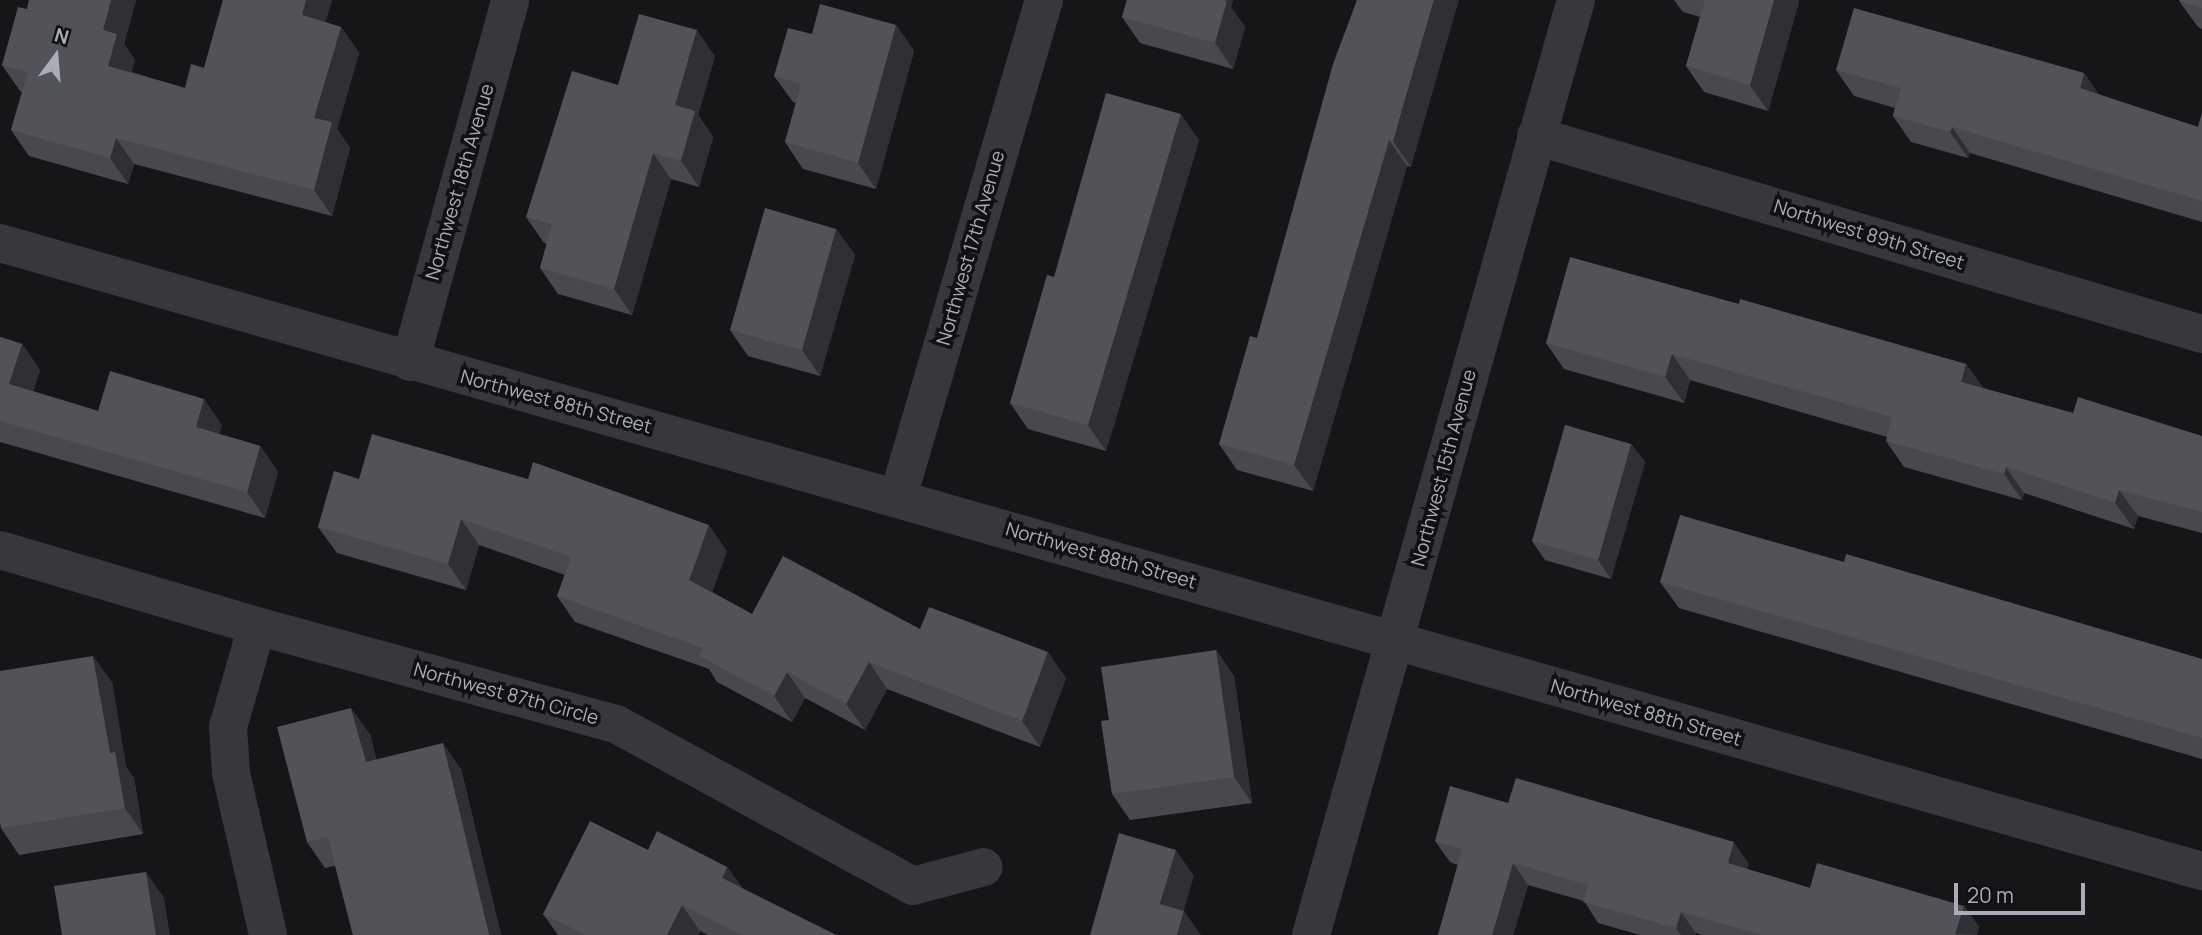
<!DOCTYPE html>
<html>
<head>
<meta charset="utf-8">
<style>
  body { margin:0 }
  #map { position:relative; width:2202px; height:935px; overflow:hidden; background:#161618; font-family:Manrope,sans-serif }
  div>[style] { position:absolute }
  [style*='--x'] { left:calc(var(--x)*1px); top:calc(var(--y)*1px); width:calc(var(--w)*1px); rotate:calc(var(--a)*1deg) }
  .minor>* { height:38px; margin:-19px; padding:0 19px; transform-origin:19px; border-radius:19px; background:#37383d }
  .wall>* { inset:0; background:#47494d }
  .shaded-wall>* { inset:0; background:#2f3033 }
  .building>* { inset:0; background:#525359 }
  span { translate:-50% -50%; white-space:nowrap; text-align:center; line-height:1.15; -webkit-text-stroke:7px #111113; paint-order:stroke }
  .street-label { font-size:19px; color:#a8adb8 }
  .north { position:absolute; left:21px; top:21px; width:70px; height:70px; -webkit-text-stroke:5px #111113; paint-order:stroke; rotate:16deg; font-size:19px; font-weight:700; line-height:28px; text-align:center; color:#a8adb8 }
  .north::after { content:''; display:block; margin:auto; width:24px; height:32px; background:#a8adb8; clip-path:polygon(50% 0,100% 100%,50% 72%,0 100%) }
  .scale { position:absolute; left:1954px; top:883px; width:131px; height:32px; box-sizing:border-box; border:4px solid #a8adb8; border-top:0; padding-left:9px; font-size:21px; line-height:24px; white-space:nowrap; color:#a8adb8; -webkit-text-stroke:5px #111113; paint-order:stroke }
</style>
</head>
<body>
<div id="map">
  <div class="minor">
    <i style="--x:1536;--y:136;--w:695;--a:16.56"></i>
    <i style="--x:0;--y:243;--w:2290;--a:15.92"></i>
    <i style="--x:410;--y:362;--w:374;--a:-74.5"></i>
    <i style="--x:898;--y:497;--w:518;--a:-73.63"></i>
    <i style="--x:0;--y:550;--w:268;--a:16.5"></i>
    <i style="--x:257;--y:626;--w:372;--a:15.3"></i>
    <i style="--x:616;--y:724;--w:338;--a:28.6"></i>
    <i style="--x:913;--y:886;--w:73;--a:-15"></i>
    <i style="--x:257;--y:626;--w:105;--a:106"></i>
    <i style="--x:228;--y:727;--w:46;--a:86.3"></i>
    <i style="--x:231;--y:773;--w:166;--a:77.1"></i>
    <i style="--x:1311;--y:935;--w:972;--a:-74.18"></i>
  </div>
  <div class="wall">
    <i style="clip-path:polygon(29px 0,136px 0,124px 44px,135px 60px,131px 72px,185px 88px,204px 68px,223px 0,332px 0,325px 22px,341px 27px,359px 53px,337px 129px,350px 148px,332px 216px,134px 164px,128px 184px,29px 156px,11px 130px,22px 92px,20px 91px,2px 65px,27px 9px)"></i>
    <i style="clip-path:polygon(1127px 0,1233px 0,1231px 7px,1245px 27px,1233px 69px,1140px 43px,1122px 17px)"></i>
    <i style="clip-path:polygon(1357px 0,1411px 167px,1407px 166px,1313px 491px,1237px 470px,1219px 444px,1257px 338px)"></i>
    <i style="clip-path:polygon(1674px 0,1798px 0,1799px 2px,1768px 111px,1704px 92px,1686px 66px,1700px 17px,1683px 12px)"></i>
    <i style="clip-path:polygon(2202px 0,2202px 29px,2198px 27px,2179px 1px)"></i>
    <i style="clip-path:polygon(896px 25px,914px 51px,876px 189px,803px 169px,785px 142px,796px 103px,793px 102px,774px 76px,812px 34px)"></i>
    <i style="clip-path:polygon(715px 56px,698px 115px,713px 137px,699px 187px,671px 179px,632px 315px,558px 294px,540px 268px,547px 244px,544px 243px,526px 217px,618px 85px)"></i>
    <i style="clip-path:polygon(1836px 70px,2084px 73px,2099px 95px,2198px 127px,2202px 113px,2202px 222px,1970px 153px,1968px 158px,1911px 142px,1893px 116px,1895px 108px,1854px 96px)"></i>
    <i style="clip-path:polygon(1199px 140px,1106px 451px,1028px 429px,1010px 403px,1054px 277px)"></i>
    <i style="clip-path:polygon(836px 229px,855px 255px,820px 376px,748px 356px,730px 330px)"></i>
    <i style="clip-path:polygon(1739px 304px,1966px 364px,1983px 388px,2073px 413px,2202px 436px,2202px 533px,2138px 516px,2134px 529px,2024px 493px,2022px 500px,1904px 467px,1886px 441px,1887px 437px,1690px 380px,1684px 403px,1564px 369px,1546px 343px)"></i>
    <i style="clip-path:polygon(0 337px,22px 344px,40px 370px,33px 391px,98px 411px,222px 425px,219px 434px,260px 446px,278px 472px,265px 518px,0 442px)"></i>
    <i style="clip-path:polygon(1631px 444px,1645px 462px,1611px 579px,1545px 560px,1532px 541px)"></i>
    <i style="clip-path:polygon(359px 479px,727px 551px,712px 592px,752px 614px,920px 629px,1066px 678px,1040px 747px,887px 689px,865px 730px,805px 698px,792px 722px,717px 682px,709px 669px,575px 622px,557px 596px,565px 575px,479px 545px,466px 590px,337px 553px,318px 527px)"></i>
    <i style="clip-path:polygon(1844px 562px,2202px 659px,2202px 759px,1679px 608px,1660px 582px)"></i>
    <i style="clip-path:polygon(1216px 650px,1234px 676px,1252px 803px,1130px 820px,1112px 794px,1109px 720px)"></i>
    <i style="clip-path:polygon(112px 682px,126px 767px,134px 778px,143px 834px,19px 855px,1px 828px)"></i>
    <i style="clip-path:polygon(370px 734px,376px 760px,461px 769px,501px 935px,353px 935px,335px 866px,325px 868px,307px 842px)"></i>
    <i style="clip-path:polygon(1508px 803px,1749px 864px,1747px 869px,1810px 888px,1964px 906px,1979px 927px,1977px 935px,1702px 935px,1696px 933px,1695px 935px,1640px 935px,1598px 923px,1584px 901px,1528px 885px,1513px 935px,1438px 935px,1458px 865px,1450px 862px,1435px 841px)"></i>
    <i style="clip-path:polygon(648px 850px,727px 867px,743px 889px,836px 935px,708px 935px,700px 931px,698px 935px,558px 935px,543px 914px)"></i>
  </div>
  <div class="shaded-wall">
    <i style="clip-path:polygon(111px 0,136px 0,124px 44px,135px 60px,126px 92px,108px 66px,103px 30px)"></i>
    <i style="clip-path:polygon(306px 0,332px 0,320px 41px,302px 15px)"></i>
    <i style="clip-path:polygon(1211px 0,1233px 0,1231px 7px,1245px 27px,1233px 69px,1215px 43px)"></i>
    <i style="clip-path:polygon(1434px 0,1459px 0,1411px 167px,1393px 141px)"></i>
    <i style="clip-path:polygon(1774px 0,1798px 0,1799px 2px,1768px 111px,1750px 85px)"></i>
    <i style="clip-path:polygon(896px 25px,914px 51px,876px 189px,858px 163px)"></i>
    <i style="clip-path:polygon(341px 27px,359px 53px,337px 129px,350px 148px,332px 216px,314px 190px,314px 118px)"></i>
    <i style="clip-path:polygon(697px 30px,715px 56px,698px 115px,713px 137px,699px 187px,681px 161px,675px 105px)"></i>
    <i style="clip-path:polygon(2084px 73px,2102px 99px,2080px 88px)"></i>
    <i style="clip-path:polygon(1181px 114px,1199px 140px,1106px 451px,1088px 425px)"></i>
    <i style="clip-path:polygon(1952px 127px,1970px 153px,1968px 158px,1950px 132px)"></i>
    <i style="clip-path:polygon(116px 138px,134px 164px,128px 184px,110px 158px)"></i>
    <i style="clip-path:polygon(1389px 140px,1407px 166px,1313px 491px,1294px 465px)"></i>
    <i style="clip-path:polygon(653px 153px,671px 179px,632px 315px,614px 289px)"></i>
    <i style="clip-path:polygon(836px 229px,855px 255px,820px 376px,802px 350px)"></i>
    <i style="clip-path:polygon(22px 344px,40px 370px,27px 410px,9px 384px)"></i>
    <i style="clip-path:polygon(1672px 354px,1690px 380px,1684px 403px,1665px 377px)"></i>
    <i style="clip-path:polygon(1966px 364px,1985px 390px,1961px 382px)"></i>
    <i style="clip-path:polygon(204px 399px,222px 425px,214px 453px,196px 427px)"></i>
    <i style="clip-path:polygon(1631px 444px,1645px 462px,1611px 579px,1598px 560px)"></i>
    <i style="clip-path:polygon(260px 446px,278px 472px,265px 518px,247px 492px)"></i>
    <i style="clip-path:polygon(2006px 467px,2024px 493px,2022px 500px,2004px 474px)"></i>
    <i style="clip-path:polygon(2119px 490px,2138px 516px,2134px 529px,2115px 503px)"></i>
    <i style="clip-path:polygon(461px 519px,479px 545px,466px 590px,448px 564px)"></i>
    <i style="clip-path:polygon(709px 525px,727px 551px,707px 606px,689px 580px)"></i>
    <i style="clip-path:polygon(1216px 650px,1234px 676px,1252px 803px,1234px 777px)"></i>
    <i style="clip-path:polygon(1048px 652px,1066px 678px,1040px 747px,1022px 721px)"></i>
    <i style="clip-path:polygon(93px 656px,112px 682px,126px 767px,134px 778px,143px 834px,125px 808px,110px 753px)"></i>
    <i style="clip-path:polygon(869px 662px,887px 689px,865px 730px,846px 704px)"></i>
    <i style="clip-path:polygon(787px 672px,805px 698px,792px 722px,774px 696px)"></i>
    <i style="clip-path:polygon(351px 708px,370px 734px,384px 788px,366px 762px)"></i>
    <i style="clip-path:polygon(443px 743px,461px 769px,501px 935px,489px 935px)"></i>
    <i style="clip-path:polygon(1734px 842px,1749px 864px,1743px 885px,1728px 863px)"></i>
    <i style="clip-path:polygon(1176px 850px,1194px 876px,1178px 930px,1160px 904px)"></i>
    <i style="clip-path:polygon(1513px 863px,1528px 885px,1513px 935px,1492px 935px)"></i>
    <i style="clip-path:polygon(727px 867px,746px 893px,722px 878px)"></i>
    <i style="clip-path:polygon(146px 872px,164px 898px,170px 935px,156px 935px)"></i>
    <i style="clip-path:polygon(682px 905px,700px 931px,698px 935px,667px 935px)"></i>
    <i style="clip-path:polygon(1964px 906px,1979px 927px,1977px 935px,1955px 934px)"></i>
    <i style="clip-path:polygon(1184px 911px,1201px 935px,1177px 935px)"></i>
    <i style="clip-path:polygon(1681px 912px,1696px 933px,1695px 935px,1681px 935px,1676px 928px)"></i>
  </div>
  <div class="building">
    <i style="clip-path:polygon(29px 0,111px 0,103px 30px,117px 34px,108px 66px,185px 88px,191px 64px,204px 68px,223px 0,306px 0,302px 15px,341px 27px,314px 118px,332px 122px,314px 190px,116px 138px,110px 158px,11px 130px,28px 72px,2px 65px,18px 7px,27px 9px)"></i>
    <i style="clip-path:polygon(1127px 0,1224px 0,1227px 1px,1215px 43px,1122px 17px)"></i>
    <i style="clip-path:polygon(1357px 0,1434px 0,1393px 141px,1389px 140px,1294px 465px,1219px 444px,1250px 336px,1257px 338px,1333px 64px)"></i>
    <i style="clip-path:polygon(1705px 0,1774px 0,1750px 85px,1686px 66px)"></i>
    <i style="clip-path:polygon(2180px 0,2202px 0,2202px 8px,2179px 1px)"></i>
    <i style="clip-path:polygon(820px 4px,896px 25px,858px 163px,785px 142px,801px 84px,774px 76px,788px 28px,812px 34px)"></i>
    <i style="clip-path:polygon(1854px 8px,2084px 73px,2080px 88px,2198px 127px,2202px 113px,2202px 201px,1952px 127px,1950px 132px,1893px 116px,1901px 88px,1836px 70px)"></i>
    <i style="clip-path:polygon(639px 14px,697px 30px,675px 105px,695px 111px,681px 161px,653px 153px,614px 289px,540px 268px,552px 224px,526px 217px,572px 71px,618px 85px)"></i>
    <i style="clip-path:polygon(1106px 93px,1181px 114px,1088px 425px,1010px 403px,1047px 275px,1054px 277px)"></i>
    <i style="clip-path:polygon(765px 208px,836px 229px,802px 350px,730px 330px)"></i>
    <i style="clip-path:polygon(1570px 257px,1739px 304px,1740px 299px,1966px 364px,1961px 382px,2073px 413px,2078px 397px,2202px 436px,2202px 512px,2119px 490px,2115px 503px,2006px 467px,2004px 474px,1886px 441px,1892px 417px,1672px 354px,1665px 377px,1546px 343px)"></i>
    <i style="clip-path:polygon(0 337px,22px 344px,9px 384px,98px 411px,110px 371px,204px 399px,196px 427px,260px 446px,247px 492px,0 421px)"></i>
    <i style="clip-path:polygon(1565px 425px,1631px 444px,1598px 560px,1532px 541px)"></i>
    <i style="clip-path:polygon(372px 434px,528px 479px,533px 462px,709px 525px,689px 580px,752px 614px,783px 556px,920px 629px,929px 607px,1048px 652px,1022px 721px,869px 662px,846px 704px,787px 672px,774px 696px,699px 656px,703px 648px,557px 596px,571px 557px,461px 519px,448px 564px,318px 527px,334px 471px,359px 479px)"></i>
    <i style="clip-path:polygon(1680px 515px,1844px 562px,1846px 554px,2202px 659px,2202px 738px,1660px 582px)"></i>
    <i style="clip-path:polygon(1216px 650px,1234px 777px,1112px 794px,1101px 721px,1109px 720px,1101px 667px)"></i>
    <i style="clip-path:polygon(93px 656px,110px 753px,115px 752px,125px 808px,1px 828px,0 822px,0 671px)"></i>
    <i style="clip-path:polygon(351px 708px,366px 762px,443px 743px,489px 935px,353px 935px,328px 837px,307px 842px,277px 727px)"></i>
    <i style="clip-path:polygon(1516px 778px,1734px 842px,1728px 863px,1810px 888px,1817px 863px,1964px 906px,1955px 934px,1957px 935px,1762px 935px,1681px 912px,1676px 928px,1583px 902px,1588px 885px,1513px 863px,1492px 935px,1438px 935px,1462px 849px,1435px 841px,1450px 786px,1508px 803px)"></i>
    <i style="clip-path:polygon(590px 821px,648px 850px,657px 831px,727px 867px,722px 878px,836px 935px,742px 935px,682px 905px,667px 935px,586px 935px,543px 914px)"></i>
    <i style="clip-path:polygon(1119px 833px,1176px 850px,1160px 904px,1184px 911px,1177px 935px,1090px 935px)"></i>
    <i style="clip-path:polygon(146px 872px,156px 935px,62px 935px,54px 886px)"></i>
  </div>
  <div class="street-label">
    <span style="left:460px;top:182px;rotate:-74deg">Northwest 18th Avenue</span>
    <span style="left:1869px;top:235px;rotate:17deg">Northwest 89th Street</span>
    <span style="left:971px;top:248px;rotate:-74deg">Northwest 17th Avenue</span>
    <span style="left:556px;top:402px;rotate:15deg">Northwest 88th Street</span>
    <span style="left:1444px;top:468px;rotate:-75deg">Northwest 15th Avenue</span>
    <span style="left:1101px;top:556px;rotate:16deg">Northwest 88th Street</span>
    <span style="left:506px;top:694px;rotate:15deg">Northwest 87th Circle</span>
    <span style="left:1646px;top:713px;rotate:16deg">Northwest 88th Street</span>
  </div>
  <div class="north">N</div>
  <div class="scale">20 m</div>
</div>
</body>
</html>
